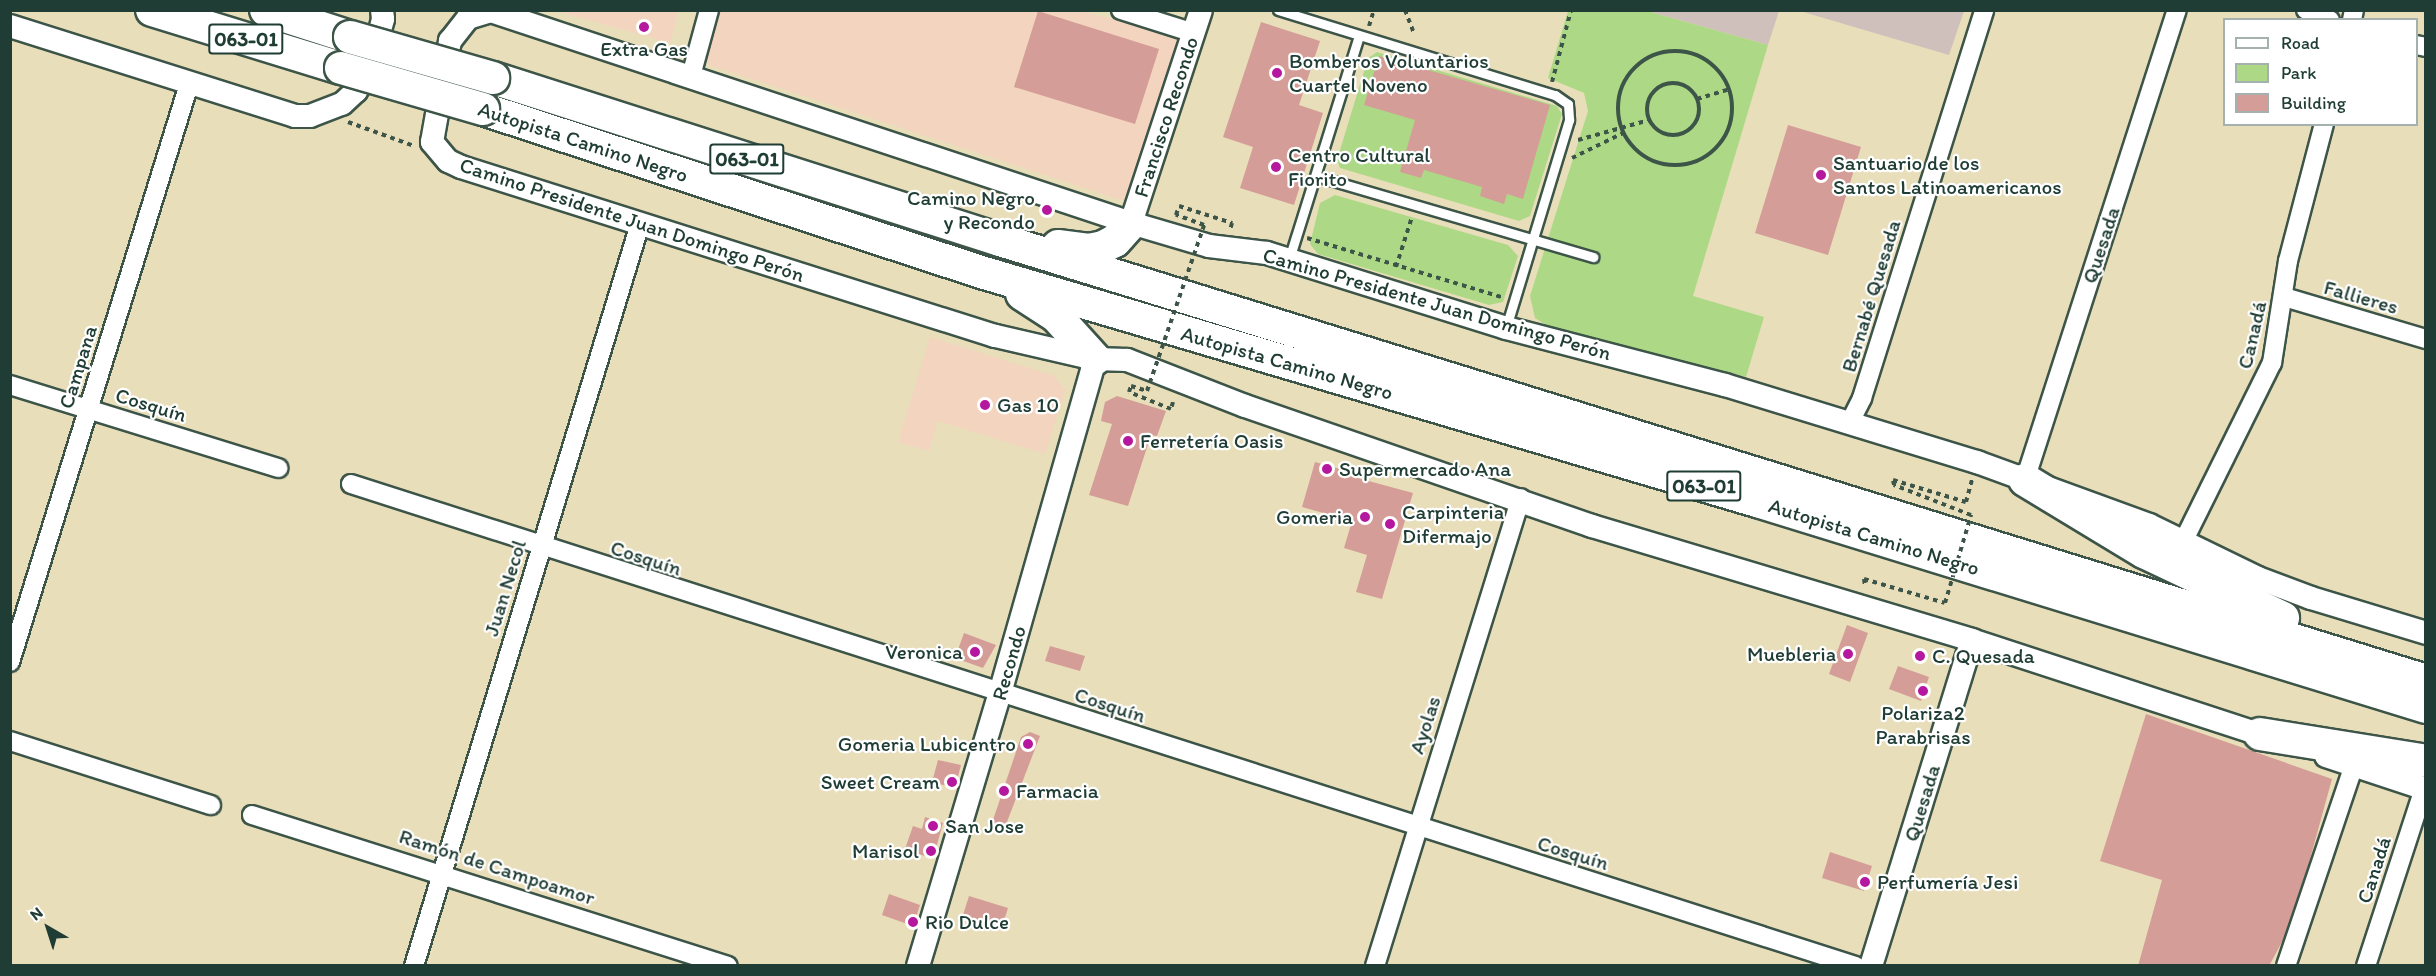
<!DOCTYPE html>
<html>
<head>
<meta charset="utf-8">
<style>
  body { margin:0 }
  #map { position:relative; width:2436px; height:976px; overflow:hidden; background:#e9deba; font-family:Itim,sans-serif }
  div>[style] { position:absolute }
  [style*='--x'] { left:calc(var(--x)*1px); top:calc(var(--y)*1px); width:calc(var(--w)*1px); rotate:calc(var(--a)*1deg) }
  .built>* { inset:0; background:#f3d4bf }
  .industrial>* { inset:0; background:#cfc0bb }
  .green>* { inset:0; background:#add986 }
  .building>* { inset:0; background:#d49d97 }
  .path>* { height:4px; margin-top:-2px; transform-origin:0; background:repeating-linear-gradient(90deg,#3d5548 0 4.5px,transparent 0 9px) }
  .path>.ring { margin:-2px; padding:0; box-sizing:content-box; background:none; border:4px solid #3d5548; border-radius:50% }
  .roads { filter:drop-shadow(2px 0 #3d5548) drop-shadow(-2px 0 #3d5548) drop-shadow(0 2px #3d5548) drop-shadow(0 -2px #3d5548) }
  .service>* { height:9px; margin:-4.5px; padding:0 4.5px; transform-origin:4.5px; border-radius:4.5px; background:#fff }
  .minor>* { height:18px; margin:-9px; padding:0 9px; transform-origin:9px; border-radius:9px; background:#fff }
  .tertiary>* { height:22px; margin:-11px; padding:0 11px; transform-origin:11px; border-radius:11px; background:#fff }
  .motorway>* { height:32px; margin:-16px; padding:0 16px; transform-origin:16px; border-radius:16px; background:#fff }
  .path-bridge>* { height:4px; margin-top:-2px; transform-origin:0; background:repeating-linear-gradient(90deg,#3d5548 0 4.5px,transparent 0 9px) }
  .bridges { filter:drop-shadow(2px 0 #3d5548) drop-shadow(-2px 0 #3d5548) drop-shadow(0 2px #3d5548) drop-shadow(0 -2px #3d5548) }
  .motorway-bridge>* { height:32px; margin:-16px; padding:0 16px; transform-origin:16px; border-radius:16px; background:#fff }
  .dots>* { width:16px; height:16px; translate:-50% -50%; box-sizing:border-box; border:3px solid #fff; border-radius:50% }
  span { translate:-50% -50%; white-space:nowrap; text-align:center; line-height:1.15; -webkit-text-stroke:4.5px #fff; paint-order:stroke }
  .shield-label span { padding:2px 4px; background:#fff; border:2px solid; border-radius:4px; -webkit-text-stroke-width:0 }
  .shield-label { font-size:20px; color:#1f3d34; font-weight:700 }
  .poi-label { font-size:21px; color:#1f3d34 }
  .left { translate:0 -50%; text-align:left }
  .right { translate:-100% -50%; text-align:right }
  .street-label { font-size:21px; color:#1f3d34 }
  .frame { position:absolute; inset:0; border:12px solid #1f3d34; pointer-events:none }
  .legend { position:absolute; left:2223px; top:18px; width:195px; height:108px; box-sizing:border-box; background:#fff; border:2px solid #a5b1ae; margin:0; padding:8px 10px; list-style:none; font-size:18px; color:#1f3d34 }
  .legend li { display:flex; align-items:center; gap:12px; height:30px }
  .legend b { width:30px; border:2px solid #a5b1ae }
  .north { position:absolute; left:18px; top:898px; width:60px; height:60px; -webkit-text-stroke:4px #fff; paint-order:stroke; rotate:321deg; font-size:16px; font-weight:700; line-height:24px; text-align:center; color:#1f3d34 }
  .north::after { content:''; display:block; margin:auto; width:21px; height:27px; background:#1f3d34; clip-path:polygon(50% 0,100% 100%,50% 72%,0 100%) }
</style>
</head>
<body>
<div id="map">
  <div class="built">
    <i style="clip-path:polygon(557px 11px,679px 11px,670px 43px)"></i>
    <i style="clip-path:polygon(718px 11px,1083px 11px,1183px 39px,1124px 201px,706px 64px)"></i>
    <i style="clip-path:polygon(930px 337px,1055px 376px,1065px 390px,1045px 454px,938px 421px,929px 451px,898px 442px)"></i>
  </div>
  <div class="industrial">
    <i style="clip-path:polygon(1647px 11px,1779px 11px,1768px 45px)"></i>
    <i style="clip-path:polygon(1800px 11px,1964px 11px,1949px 55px)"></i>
  </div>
  <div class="green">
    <i style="clip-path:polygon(1568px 11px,1647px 11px,1768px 45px,1693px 296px,1764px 317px,1746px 377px,1546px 325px,1535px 318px,1530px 296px,1588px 111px,1584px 93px,1548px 78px)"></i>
    <i style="clip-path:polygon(1377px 52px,1557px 106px,1562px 114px,1530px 216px,1519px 221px,1340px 168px,1337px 160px,1368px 58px)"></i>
    <i style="clip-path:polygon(1335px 195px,1508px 245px,1518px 256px,1503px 302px,1489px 305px,1318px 254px,1310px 244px,1320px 203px)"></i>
  </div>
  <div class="building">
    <i style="clip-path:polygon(1038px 11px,1159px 49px,1135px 124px,1014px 87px)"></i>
    <i style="clip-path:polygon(1261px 22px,1320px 41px,1299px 105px,1323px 113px,1294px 205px,1240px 188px,1253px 147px,1223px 137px)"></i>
    <i style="clip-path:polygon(1379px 56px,1550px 105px,1523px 199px,1507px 194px,1504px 204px,1480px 196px,1482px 187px,1424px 170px,1421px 178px,1400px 172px,1415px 120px,1364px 105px)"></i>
    <i style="clip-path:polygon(1788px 125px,1861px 147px,1828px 255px,1755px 233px)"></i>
    <i style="clip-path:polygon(1117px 396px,1166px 411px,1157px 436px,1151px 435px,1128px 506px,1089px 495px,1112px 424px,1101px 421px,1105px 402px)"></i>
    <i style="clip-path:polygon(1315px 462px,1340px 469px,1339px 473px,1413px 493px,1382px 599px,1356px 592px,1367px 555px,1344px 548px,1352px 521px,1302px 507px)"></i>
    <i style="clip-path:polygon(1847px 625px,1868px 633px,1850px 682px,1829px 674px)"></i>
    <i style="clip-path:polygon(964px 633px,996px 645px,983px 668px,955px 658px)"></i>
    <i style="clip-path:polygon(1050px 646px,1085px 656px,1080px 671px,1045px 661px)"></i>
    <i style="clip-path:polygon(1898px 666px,1929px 677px,1921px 701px,1889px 689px)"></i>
    <i style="clip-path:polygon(2146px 714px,2332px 779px,2307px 870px,2283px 940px,2269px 966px,2138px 966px,2162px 880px,2100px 861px)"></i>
    <i style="clip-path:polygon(1030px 732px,1040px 736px,1005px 827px,992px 823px,1021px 737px)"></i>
    <i style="clip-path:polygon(938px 760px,961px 765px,955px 788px,932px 782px)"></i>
    <i style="clip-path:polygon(925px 817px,943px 823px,933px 859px,905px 849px,913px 826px,922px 829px)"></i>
    <i style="clip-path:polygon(1830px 852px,1872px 866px,1864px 891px,1822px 878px)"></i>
    <i style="clip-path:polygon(889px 894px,920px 905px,913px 926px,882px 915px)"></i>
    <i style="clip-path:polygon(969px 896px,1008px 908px,1001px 930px,962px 918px)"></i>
  </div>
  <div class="path">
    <i style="--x:1405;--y:10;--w:25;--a:69"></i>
    <i style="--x:1369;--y:26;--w:17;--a:-73"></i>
    <i class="ring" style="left:1618px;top:51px;width:110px;height:110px"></i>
    <i style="--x:1552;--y:82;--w:74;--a:-75.2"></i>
    <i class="ring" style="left:1647px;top:83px;width:48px;height:48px"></i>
    <i style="--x:1697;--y:99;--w:34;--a:-17"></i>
    <i style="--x:348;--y:122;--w:70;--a:20"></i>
    <i style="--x:1578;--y:140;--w:74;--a:-15.7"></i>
    <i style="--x:1572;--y:158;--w:57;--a:-26.1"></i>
    <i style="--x:1307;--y:238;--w:206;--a:16.9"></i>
    <i style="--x:1396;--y:267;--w:52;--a:-72.3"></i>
    <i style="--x:1894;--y:485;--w:5;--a:-101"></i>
    <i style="--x:1893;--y:480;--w:76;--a:16.8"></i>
    <i style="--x:1966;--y:502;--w:23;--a:-75"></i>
    <i style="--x:1864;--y:579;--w:7;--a:82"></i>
  </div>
  <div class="roads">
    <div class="service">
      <i style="--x:1278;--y:10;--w:290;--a:17.1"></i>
      <i style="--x:1555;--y:95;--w:16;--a:35"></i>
      <i style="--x:1568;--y:104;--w:16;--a:86"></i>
      <i style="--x:1569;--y:120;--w:217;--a:106.9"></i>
      <i style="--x:1316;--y:176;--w:289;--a:16.3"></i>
      <i style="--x:1289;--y:259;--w:234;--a:-72.6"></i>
    </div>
    <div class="minor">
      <i style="--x:1121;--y:10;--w:77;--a:17.5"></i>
      <i style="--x:2306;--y:10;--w:26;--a:23"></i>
      <i style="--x:2352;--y:20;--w:10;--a:-79"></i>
      <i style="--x:2416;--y:45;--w:10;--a:11"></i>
      <i style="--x:691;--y:76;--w:68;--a:-74.7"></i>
      <i style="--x:2284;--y:297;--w:148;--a:16.5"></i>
      <i style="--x:10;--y:385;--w:281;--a:17.2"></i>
      <i style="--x:1850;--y:422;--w:27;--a:-63"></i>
      <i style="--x:1862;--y:398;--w:407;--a:-72.5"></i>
      <i style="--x:2025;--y:480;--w:494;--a:-72.1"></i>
      <i style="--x:351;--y:484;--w:1580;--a:17.76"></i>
      <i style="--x:2184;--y:540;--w:198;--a:-63.6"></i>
      <i style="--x:2272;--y:363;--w:103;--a:-81.1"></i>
      <i style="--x:2288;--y:261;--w:142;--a:-75.3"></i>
      <i style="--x:10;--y:662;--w:605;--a:-72.79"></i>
      <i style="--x:10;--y:741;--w:211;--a:17.7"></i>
      <i style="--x:252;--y:815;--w:499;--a:17.6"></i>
      <i style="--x:414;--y:966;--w:776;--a:-73.06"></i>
      <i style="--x:1375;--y:966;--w:490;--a:-72.7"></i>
      <i style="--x:2286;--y:966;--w:212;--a:-71.3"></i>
      <i style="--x:2366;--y:966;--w:186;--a:-71.9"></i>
    </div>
    <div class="tertiary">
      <i style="--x:10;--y:26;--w:299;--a:17.5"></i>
      <i style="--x:295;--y:116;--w:15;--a:0"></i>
      <i style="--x:310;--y:116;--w:34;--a:-21"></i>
      <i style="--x:342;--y:104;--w:19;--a:-43"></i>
      <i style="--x:356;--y:91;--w:27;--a:-59"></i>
      <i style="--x:370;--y:68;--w:51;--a:-75.1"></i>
      <i style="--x:383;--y:19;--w:9;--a:-96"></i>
      <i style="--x:1131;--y:223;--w:224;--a:-71.8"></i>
      <i style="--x:2274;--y:739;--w:318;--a:-161.9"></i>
      <i style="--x:1972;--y:640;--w:397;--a:-163.3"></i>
      <i style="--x:1592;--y:526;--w:367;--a:-160.9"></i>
      <i style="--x:1245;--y:406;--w:127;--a:-158.7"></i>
      <i style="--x:1127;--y:360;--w:32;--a:-178"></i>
      <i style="--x:1095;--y:359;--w:103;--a:-167"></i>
      <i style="--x:995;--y:336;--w:560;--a:-162.44"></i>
      <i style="--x:461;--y:167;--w:14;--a:-155"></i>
      <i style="--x:448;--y:161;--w:25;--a:-130"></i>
      <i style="--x:432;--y:142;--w:103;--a:-79.9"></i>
      <i style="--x:450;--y:41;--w:29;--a:-52"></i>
      <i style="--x:468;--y:18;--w:24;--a:-17"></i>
      <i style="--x:491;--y:11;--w:674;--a:18.33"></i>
      <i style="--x:1131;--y:223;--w:81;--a:16.4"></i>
      <i style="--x:1209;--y:246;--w:58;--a:6.9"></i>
      <i style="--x:1267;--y:253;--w:250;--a:17.4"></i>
      <i style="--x:1506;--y:328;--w:226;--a:14.6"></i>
      <i style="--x:1725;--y:385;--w:264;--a:17"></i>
      <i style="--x:1977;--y:462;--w:183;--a:20.1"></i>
      <i style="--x:2149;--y:525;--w:121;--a:25.9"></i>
      <i style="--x:2258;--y:578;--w:57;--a:20.7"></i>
      <i style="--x:2311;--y:598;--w:120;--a:16.9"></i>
      <i style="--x:2326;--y:756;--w:105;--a:18.3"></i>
      <i style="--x:918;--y:966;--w:285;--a:-73.3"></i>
      <i style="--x:1000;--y:693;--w:347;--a:-74.1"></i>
      <i style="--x:1871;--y:966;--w:341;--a:-72.8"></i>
    </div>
    <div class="motorway">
      <i style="--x:152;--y:10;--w:198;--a:17.1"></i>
      <i style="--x:266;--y:10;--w:88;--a:17.8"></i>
      <i style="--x:493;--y:78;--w:532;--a:17.72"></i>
      <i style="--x:1000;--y:240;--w:1493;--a:17.18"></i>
      <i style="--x:483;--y:109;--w:524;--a:18.12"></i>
      <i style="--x:981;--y:272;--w:809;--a:16.44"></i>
      <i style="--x:1757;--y:501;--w:700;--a:17.11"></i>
      <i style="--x:1058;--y:246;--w:31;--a:7"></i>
      <i style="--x:1089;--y:250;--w:14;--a:-12"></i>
      <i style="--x:1103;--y:247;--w:13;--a:-27"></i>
      <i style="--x:1115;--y:241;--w:24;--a:-48"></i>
      <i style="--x:1022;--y:294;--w:40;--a:32.9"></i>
      <i style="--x:1056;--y:316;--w:58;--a:47.8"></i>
      <i style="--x:2025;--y:480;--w:139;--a:31.2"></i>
      <i style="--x:2144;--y:552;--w:154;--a:25.4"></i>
      <i style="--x:2260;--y:734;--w:168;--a:9.2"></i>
    </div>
  </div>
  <div class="path-bridge">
    <i style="--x:1173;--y:402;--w:7;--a:106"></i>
    <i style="--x:1171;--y:409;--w:45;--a:-158"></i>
    <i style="--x:1129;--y:392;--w:6;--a:-72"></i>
    <i style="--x:1131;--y:386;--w:17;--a:17"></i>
    <i style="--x:1147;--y:391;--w:176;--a:-71"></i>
    <i style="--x:1204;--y:225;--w:30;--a:-160"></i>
    <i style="--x:1176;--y:215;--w:9;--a:-72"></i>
    <i style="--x:1179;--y:206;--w:56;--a:17.8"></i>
    <i style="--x:1232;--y:223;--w:7;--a:106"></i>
    <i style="--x:1864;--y:579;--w:84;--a:16.5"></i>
    <i style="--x:1945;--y:603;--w:92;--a:-73.5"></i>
    <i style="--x:1971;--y:515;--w:83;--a:-158.7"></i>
  </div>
  <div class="bridges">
    <div class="motorway-bridge">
      <i style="--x:350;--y:37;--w:149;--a:16"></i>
      <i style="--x:341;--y:68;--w:148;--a:16.1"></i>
    </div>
  </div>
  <div class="dots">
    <i style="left:644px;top:27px;background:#b5179e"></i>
    <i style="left:1277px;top:73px;background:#b5179e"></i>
    <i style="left:1276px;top:167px;background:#b5179e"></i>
    <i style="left:1821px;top:175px;background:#b5179e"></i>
    <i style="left:1047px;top:210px;background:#b5179e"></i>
    <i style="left:985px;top:405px;background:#b5179e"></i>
    <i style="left:1128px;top:441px;background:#b5179e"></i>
    <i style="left:1327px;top:469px;background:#b5179e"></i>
    <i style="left:1365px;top:517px;background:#b5179e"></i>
    <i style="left:1390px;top:524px;background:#b5179e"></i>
    <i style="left:975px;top:652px;background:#b5179e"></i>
    <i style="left:1848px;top:654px;background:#b5179e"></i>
    <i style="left:1920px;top:656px;background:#b5179e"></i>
    <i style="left:1923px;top:691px;background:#b5179e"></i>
    <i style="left:1028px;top:744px;background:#b5179e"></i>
    <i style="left:952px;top:782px;background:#b5179e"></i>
    <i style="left:1004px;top:791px;background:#b5179e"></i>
    <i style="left:933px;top:826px;background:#b5179e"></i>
    <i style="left:931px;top:851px;background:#b5179e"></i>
    <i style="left:1865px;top:882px;background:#b5179e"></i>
    <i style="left:913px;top:922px;background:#b5179e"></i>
  </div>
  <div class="shield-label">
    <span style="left:246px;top:39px">063-01</span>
    <span style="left:747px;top:159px">063-01</span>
    <span style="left:1704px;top:486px">063-01</span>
  </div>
  <div class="poi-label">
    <span style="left:644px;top:49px">Extra Gas</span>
    <span class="left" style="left:1289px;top:73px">Bomberos Voluntarios<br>Cuartel Noveno</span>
    <span class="left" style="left:1288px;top:167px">Centro Cultural<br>Fiorito</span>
    <span class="left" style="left:1833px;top:175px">Santuario de los<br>Santos Latinoamericanos</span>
    <span class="right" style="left:1035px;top:210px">Camino Negro<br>y Recondo</span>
    <span class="left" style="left:997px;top:405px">Gas 10</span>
    <span class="left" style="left:1140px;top:441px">Ferretería Oasis</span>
    <span class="left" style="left:1339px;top:469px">Supermercado Ana</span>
    <span class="left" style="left:1402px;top:524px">Carpinteria<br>Difermajo</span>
    <span class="right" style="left:1353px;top:517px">Gomeria</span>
    <span class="right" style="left:963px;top:652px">Veronica</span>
    <span class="right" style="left:1836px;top:654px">Muebleria</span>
    <span class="left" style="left:1932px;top:656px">C. Quesada</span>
    <span style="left:1923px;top:725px">Polariza2<br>Parabrisas</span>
    <span class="right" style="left:1016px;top:744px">Gomeria Lubicentro</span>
    <span class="right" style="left:940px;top:782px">Sweet Cream</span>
    <span class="left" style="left:1016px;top:791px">Farmacia</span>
    <span class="left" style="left:945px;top:826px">San Jose</span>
    <span class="right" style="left:919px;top:851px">Marisol</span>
    <span class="left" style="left:1877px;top:882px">Perfumería Jesi</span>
    <span class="left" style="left:925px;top:922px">Rio Dulce</span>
  </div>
  <div class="street-label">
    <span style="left:1166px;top:117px;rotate:-72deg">Francisco Recondo</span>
    <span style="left:583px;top:142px;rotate:18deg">Autopista Camino Negro</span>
    <span style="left:632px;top:220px;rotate:18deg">Camino Presidente Juan Domingo Perón</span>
    <span style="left:2101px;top:245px;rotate:-72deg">Quesada</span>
    <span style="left:1871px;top:296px;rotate:-73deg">Bernabé Quesada</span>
    <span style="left:2361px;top:297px;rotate:16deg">Fallieres</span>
    <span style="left:1437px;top:304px;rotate:16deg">Camino Presidente Juan Domingo Perón</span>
    <span style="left:2252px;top:335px;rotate:-77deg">Canadá</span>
    <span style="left:1287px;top:363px;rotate:16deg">Autopista Camino Negro</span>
    <span style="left:78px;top:367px;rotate:-73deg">Campana</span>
    <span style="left:151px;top:405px;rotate:17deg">Cosquín</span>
    <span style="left:1874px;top:537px;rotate:17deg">Autopista Camino Negro</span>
    <span style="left:646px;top:558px;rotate:18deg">Cosquín</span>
    <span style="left:505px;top:588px;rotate:-73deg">Juan Necol</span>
    <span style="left:1009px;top:663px;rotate:-74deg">Recondo</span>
    <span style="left:1110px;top:705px;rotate:18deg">Cosquín</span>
    <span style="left:1425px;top:725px;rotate:-72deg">Ayolas</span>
    <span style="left:1922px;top:803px;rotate:-73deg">Quesada</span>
    <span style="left:1573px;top:853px;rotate:17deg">Cosquín</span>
    <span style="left:497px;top:867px;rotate:18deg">Ramón de Campoamor</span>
    <span style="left:2374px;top:870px;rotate:-72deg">Canadá</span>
  </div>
  <div class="frame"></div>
  <ul class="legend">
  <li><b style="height:8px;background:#fff"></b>Road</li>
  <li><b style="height:16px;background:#add986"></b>Park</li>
  <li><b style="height:16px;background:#d49d97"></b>Building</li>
  </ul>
  <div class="north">N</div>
</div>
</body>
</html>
